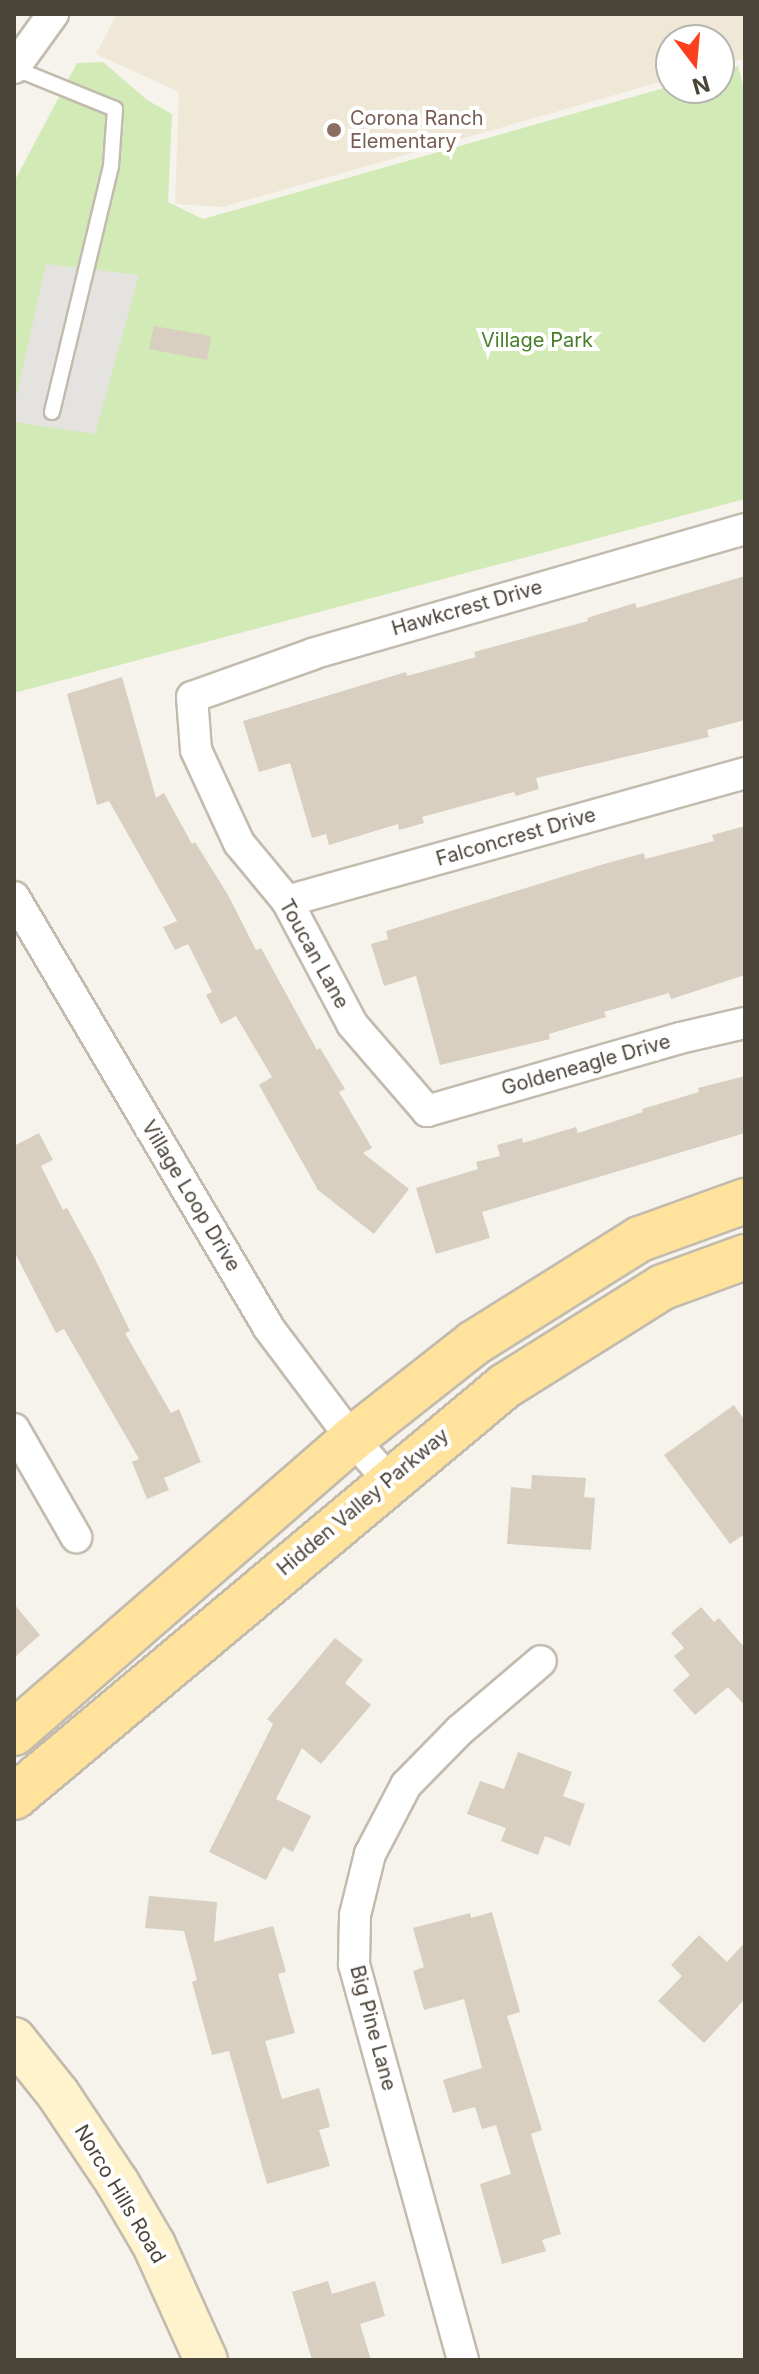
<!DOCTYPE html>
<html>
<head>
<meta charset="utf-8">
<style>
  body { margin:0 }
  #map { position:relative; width:759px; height:2374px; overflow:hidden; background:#f6f3ec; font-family:Inter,sans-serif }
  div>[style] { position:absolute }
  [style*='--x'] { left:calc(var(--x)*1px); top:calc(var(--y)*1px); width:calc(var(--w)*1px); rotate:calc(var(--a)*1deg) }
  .education>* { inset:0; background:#efe8d6 }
  .green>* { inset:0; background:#d2eab5 }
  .parking>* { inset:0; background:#e5e3e0 }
  .building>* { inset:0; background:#d8cfc1 }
  .roads { filter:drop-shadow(2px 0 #c2bbae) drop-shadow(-2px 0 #c2bbae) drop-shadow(0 2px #c2bbae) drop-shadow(0 -2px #c2bbae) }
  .lane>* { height:14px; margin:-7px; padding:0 7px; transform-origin:7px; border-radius:7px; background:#fff }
  .street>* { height:30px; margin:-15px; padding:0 15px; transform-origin:15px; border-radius:15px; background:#fff }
  .secondary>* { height:42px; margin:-21px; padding:0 21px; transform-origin:21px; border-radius:21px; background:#fff3cd }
  .primary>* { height:44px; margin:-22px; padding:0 22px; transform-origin:22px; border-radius:22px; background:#ffe39c }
  .dots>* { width:22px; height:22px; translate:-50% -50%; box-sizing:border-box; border:4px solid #fff; border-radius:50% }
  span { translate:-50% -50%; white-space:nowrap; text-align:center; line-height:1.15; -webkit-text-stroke:8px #fff; paint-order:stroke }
  .education-label { font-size:20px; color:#785e54 }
  .left { translate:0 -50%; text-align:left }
  .park-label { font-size:20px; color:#4a7f2a }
  .street-label { font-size:20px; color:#4b4439 }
  .frame { position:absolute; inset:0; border:16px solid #4b4439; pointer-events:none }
  .north { position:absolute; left:655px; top:24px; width:80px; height:80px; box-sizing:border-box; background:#fff; border:2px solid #b7b4b0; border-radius:50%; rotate:164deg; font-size:22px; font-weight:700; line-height:32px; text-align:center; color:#4b4439 }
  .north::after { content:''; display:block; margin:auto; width:28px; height:36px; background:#fc3f1d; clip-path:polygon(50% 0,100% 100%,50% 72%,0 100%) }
</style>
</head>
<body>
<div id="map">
  <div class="education">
    <i style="clip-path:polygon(117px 14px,745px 14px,745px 58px,719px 65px,719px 40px,671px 40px,671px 79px,223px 207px,175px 204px,179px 92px,96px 54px)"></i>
  </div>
  <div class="green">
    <i style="clip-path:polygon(103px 62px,147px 100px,172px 114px,168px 202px,203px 219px,671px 86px,719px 88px,719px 72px,738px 66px,745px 93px,745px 499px,14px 693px,14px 182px,77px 63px)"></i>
  </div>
  <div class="parking">
    <i style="clip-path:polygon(46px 264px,139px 275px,95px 434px,14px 422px,14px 407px)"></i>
  </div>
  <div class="building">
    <i style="clip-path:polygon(154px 326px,211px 336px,207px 360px,149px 349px)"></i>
    <i style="clip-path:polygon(745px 576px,745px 720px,707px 730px,709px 737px,536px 778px,539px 789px,516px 796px,514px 792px,422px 817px,424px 823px,399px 830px,398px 824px,329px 845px,326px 834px,312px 838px,290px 763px,259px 772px,243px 721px,406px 672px,407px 676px,476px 657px,474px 652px,588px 621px,587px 618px,635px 603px,637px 608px)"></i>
    <i style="clip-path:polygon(122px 677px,156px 798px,164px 793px,192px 844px,195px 842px,228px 895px,256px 950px,261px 948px,317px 1050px,320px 1048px,345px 1089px,339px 1092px,372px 1148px,363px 1153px,409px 1189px,374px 1234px,318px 1190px,259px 1085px,272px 1077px,236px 1016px,221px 1024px,206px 995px,212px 992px,188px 944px,175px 950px,163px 927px,177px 921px,109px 801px,97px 805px,67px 694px)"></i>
    <i style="clip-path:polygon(745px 826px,745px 975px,671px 999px,669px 993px,604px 1012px,606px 1017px,549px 1034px,550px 1039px,440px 1065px,416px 976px,384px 986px,371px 944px,388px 939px,386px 931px,597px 866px,644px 853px,645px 859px,714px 841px,712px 835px)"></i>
    <i style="clip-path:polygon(745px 1076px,745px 1133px,482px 1212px,490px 1238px,436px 1254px,416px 1188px,478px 1169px,476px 1162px,500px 1156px,497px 1145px,522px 1138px,523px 1143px,576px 1127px,578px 1133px,643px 1112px,642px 1109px,699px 1092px,698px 1088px)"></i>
    <i style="clip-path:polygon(39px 1133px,53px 1160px,41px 1166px,63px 1210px,67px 1208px,94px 1257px,130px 1331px,125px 1333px,171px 1413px,179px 1409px,201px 1462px,164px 1478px,169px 1490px,147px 1499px,132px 1462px,139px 1459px,64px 1329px,56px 1333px,14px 1251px,14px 1146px)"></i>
    <i style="clip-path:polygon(734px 1405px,745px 1421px,745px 1534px,730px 1544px,664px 1455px)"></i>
    <i style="clip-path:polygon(532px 1475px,586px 1478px,584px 1497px,595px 1498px,591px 1550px,507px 1544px,511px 1487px,531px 1489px)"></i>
    <i style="clip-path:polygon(14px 1604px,40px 1635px,14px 1658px)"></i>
    <i style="clip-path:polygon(701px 1607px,714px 1622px,719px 1618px,745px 1648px,745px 1706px,728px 1687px,695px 1715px,673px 1690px,690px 1675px,674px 1656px,684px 1648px,671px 1633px)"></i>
    <i style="clip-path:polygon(335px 1638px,363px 1660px,345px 1683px,371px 1705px,321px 1764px,302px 1748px,276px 1799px,311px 1816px,293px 1852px,283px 1847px,266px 1880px,209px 1852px,273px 1724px,267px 1719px)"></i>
    <i style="clip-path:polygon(518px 1752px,572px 1772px,563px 1796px,585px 1804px,570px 1846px,545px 1836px,538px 1855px,501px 1841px,506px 1828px,467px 1814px,480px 1781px,504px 1789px)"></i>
    <i style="clip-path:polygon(149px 1896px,217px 1902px,214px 1942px,273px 1926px,286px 1972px,278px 1974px,295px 2033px,265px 2041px,282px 2099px,319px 2088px,330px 2127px,319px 2130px,330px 2166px,267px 2184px,229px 2051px,212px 2055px,192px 1982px,197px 1980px,184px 1931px,145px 1928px)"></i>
    <i style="clip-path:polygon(492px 1912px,520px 2012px,507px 2016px,542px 2130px,531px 2134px,561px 2234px,542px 2240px,546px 2251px,502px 2264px,480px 2184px,511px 2174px,496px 2125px,482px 2129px,475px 2107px,453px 2113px,443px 2080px,482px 2068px,464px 1999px,424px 2010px,413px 1971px,424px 1967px,413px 1928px,470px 1913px,471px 1918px)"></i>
    <i style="clip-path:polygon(699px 1935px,727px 1962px,745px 1942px,745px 1999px,704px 2043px,658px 2001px,682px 1976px,671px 1965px)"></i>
    <i style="clip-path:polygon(328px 2281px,332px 2294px,375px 2281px,385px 2316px,360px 2324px,371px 2360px,312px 2360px,292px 2292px)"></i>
  </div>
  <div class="roads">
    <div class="lane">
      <i style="--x:14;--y:68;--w:109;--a:22.1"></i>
      <i style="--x:115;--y:109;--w:57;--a:94"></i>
      <i style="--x:111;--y:166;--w:253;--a:103.5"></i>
    </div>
    <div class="street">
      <i style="--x:14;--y:68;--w:67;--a:-54.2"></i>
      <i style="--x:745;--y:529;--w:450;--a:163.9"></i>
      <i style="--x:313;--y:654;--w:128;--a:160.4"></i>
      <i style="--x:192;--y:697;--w:53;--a:85.7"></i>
      <i style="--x:196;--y:750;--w:102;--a:65.2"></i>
      <i style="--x:239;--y:843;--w:75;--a:50.4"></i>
      <i style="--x:287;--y:901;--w:139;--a:62.1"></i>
      <i style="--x:352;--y:1024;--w:115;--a:49.2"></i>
      <i style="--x:427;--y:1111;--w:263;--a:-16.1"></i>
      <i style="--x:680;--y:1038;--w:67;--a:-13"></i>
      <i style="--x:14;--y:897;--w:499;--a:59.4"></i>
      <i style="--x:268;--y:1327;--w:140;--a:53.1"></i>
      <i style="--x:352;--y:1439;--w:55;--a:47.9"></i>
      <i style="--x:287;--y:901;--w:476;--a:-15.6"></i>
      <i style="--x:14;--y:1429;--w:125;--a:60.1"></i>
      <i style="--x:463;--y:2360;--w:411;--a:-105.4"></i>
      <i style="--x:354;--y:1964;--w:49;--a:-88.8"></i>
      <i style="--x:355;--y:1915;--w:63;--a:-76.2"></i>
      <i style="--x:370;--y:1854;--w:78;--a:-62.4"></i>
      <i style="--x:406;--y:1785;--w:77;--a:-45.5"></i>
      <i style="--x:460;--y:1730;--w:106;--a:-40.4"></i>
    </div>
    <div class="secondary">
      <i style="--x:14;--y:2039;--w:70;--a:51.3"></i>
      <i style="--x:58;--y:2094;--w:106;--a:56.2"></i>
      <i style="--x:117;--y:2182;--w:73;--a:59.6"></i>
      <i style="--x:154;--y:2245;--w:126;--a:65.7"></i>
    </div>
    <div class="primary">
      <i style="--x:14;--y:1733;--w:448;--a:-41"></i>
      <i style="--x:352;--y:1439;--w:155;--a:-38.2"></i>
      <i style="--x:474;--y:1343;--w:196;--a:-32.1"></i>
      <i style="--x:640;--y:1239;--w:112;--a:-19.9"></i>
      <i style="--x:14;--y:1797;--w:640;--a:-39.93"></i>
      <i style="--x:505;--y:1386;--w:186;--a:-32.1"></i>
      <i style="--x:663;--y:1287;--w:87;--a:-20.1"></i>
    </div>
  </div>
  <div class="dots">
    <i style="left:334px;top:130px;background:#8d6e63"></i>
  </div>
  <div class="education-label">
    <span class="left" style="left:350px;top:130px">Corona Ranch<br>Elementary</span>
  </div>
  <div class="park-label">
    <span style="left:537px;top:340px">Village Park</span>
  </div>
  <div class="street-label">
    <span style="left:467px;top:608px;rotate:-16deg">Hawkcrest Drive</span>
    <span style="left:516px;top:837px;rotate:-16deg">Falconcrest Drive</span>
    <span style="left:314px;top:954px;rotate:61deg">Toucan Lane</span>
    <span style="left:586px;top:1065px;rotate:-16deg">Goldeneagle Drive</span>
    <span style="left:191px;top:1196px;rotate:59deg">Village Loop Drive</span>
    <span style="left:363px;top:1502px;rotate:-40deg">Hidden Valley Parkway</span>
    <span style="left:373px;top:2028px;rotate:75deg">Big Pine Lane</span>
    <span style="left:120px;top:2194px;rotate:59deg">Norco Hills Road</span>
  </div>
  <div class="frame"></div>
  <div class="north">N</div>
</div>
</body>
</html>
